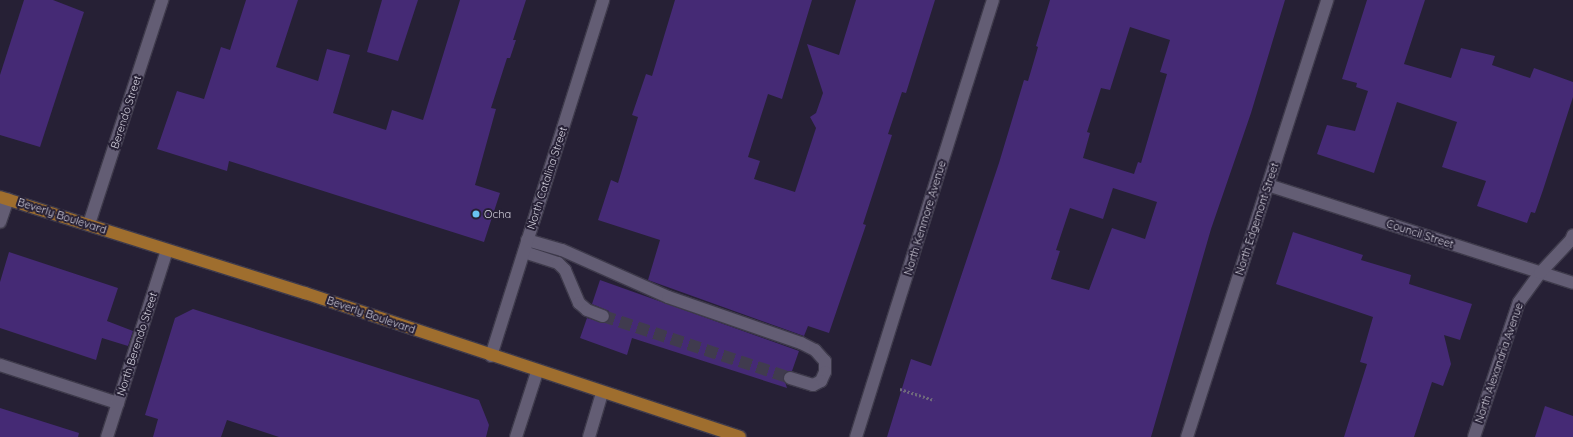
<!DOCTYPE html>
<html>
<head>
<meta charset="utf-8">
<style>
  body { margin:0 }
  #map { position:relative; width:1573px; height:437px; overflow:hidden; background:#262035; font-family:Quicksand,sans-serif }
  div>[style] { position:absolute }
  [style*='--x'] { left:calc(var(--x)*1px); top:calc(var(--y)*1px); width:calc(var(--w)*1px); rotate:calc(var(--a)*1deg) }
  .building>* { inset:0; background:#452a75 }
  .minor-tunnel>* { height:12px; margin-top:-6px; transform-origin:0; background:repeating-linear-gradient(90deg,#403b4e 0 12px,transparent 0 18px) }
  .path>* { height:2.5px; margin-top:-1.25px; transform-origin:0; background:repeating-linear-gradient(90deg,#6e697b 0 2px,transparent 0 4px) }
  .roads { filter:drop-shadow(1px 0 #3e3a4b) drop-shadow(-1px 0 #3e3a4b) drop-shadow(0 1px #3e3a4b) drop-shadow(0 -1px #3e3a4b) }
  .minor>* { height:12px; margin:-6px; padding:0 6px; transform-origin:6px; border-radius:6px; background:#635d74 }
  .major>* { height:12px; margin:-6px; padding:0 6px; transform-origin:6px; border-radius:6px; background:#9f6e2e }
  .dots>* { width:11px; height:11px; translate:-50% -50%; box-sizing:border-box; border:2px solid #262035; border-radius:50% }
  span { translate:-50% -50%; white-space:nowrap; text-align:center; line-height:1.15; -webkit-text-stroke:4px #262035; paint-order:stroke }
  .street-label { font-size:11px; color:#d4d1de }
  .poi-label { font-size:11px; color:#d4d1de }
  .left { translate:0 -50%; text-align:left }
</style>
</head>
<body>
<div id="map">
  <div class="building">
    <i style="clip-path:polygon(24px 0,53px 0,84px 12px,40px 147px,0 135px,0 75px)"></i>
    <i style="clip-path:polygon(246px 0,298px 0,276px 67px,318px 81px,327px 49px,350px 55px,333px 113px,386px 130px,392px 110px,423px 120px,460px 0,526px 0,513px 40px,516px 40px,510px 58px,507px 58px,491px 108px,496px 109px,475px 185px,500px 193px,484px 242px,229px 161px,227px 171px,157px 149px,177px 91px,204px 99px,221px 47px,230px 50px)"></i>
    <i style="clip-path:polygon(382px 0,418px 0,398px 61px,367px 52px)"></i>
    <i style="clip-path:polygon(675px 0,812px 0,782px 99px,768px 94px,748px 157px,760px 161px,754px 179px,795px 192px,816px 128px,810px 117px,816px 113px,823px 93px,807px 44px,839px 55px,856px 0,935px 0,906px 93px,902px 92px,888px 134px,892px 135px,863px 224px,866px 225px,829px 333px,808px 326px,804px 336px,648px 280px,660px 240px,598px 220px,611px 180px,618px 183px,638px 117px,632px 115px,646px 74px,652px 76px)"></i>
    <i style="clip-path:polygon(evenodd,1050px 0,1285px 0,1251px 113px,1211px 229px,1151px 437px,887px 437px,911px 359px,931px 366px,999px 163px,1024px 80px,1028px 81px,1038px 47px,1036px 46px,1050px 0,1130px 27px,1170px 40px,1160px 72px,1167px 74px,1141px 163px,1138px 162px,1134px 174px,1083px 158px,1090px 133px,1087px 132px,1101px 88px,1110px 90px,1130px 27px,1050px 0,1113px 188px,1157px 202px,1145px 239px,1112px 228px,1089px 290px,1051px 279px,1060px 251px,1056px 250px,1070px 208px,1103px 219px,1113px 188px)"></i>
    <i style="clip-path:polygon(1367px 0,1425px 0,1404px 64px,1451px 78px,1461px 48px,1495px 56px,1492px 65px,1530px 78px,1534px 68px,1573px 82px,1573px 97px,1543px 190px,1535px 213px,1531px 212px,1527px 223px,1477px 206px,1486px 181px,1442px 167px,1457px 122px,1397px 102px,1374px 173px,1317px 154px,1327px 125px,1355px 131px,1368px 91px,1356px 87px,1357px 83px,1342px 79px)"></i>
    <i style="clip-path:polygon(1293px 232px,1363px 255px,1361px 260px,1411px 275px,1409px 284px,1472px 304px,1460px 340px,1444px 335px,1451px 364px,1443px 386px,1432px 382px,1414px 437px,1344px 437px,1367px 364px,1360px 362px,1373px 317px,1276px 284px)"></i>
    <i style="clip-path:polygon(9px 252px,118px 288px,107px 321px,133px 331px,128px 346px,102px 338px,96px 360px,0 328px,0 282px)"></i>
    <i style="clip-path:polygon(600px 280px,799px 351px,792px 371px,788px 371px,783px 375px,787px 388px,632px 338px,627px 355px,580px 338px,587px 318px,604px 323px,610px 318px,609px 311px,592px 304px)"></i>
    <i style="clip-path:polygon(193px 309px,479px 400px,489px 425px,486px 437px,279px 437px,227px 420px,221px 437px,153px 437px,158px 419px,145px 415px,175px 318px)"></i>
    <i style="clip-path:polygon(1545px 406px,1573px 416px,1573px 437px,1535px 437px)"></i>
    <i style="clip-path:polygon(0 408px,79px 433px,78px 437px,0 437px)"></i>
  </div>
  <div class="minor-tunnel">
    <i style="--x:603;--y:316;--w:197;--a:18.3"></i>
  </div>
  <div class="path">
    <i style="--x:900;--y:389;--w:36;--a:18"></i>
  </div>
  <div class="roads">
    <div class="minor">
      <i style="--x:1268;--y:185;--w:320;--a:17.8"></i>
      <i style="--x:0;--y:222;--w:24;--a:-71"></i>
      <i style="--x:89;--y:224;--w:236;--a:-71.9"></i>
      <i style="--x:527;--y:240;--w:36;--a:16"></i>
      <i style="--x:562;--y:250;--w:116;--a:23.9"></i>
      <i style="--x:668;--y:297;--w:141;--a:19.1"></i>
      <i style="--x:801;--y:343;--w:16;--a:27"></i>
      <i style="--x:815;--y:350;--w:15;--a:48"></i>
      <i style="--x:825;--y:361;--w:11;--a:90"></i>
      <i style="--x:825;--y:372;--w:10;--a:114"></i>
      <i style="--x:821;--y:381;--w:9;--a:153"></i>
      <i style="--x:813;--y:385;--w:24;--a:-163"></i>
      <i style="--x:524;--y:252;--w:36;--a:18"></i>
      <i style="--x:558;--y:263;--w:10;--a:45"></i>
      <i style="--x:565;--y:270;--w:36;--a:67"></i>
      <i style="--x:579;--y:303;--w:11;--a:41"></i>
      <i style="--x:587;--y:310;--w:17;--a:21"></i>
      <i style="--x:491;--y:356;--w:373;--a:-72.5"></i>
      <i style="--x:0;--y:365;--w:124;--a:17.9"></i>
      <i style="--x:107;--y:437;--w:196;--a:-72.2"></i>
      <i style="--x:516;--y:437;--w:68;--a:-72.1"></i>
      <i style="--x:589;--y:437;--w:46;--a:-73.5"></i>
      <i style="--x:856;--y:437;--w:458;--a:-72.6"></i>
      <i style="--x:1187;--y:437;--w:459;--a:-72.2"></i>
      <i style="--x:1474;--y:437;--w:142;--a:-71.6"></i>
      <i style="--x:1519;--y:302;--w:36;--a:-54"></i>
      <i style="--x:1540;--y:273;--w:45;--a:-46.8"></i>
      <i style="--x:1571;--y:240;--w:5;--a:-68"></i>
    </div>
    <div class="major">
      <i style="--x:0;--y:197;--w:320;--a:17.5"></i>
      <i style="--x:305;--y:293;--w:458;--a:18.3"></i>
    </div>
  </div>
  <div class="dots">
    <i style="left:476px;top:214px;background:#69c3f1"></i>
  </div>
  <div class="street-label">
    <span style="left:126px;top:112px;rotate:-72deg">Berendo Street</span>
    <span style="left:547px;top:178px;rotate:-72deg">North Catalina Street</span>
    <span style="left:62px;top:216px;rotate:18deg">Beverly Boulevard</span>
    <span style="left:925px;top:218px;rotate:-73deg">North Kenmore Avenue</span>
    <span style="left:1257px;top:219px;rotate:-72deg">North Edgemont Street</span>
    <span style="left:1420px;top:234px;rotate:18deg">Council Street</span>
    <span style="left:371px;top:315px;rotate:19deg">Beverly Boulevard</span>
    <span style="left:137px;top:344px;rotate:-72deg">North Berendo Street</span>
    <span style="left:1499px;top:363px;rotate:-71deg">North Alexandria Avenue</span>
  </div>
  <div class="poi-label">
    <span class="left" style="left:484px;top:214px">Ocha</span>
  </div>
</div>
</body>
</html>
